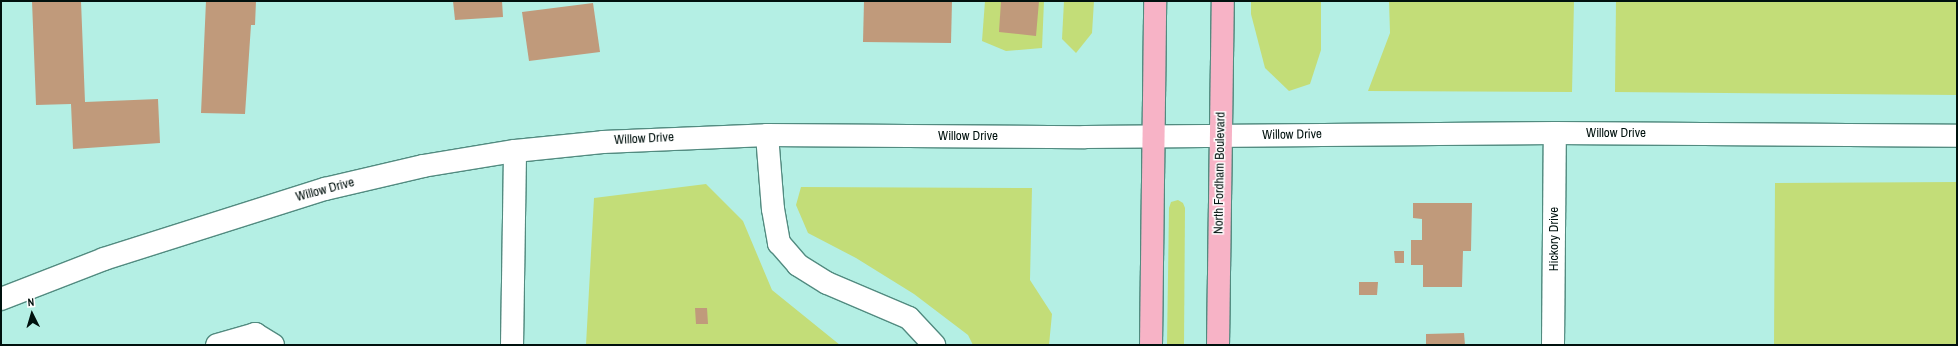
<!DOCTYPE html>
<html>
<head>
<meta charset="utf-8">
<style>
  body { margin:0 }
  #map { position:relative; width:1958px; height:346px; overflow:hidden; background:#b4efe4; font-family:"Archivo Narrow",sans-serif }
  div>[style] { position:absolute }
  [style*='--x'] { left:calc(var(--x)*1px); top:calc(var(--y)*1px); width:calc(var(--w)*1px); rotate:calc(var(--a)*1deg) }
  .green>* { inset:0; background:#c3dd78 }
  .building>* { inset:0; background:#c09a7b }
  .roads { filter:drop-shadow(1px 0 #528b80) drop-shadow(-1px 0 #528b80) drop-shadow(0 1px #528b80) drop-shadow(0 -1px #528b80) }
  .minor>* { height:22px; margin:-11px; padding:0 11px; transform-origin:11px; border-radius:11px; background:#fff }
  .highway>* { height:22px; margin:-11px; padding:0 11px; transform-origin:11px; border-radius:11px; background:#f7b3c6 }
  span { translate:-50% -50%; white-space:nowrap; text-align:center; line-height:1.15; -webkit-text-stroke:3px #fff; paint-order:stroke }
  .street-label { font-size:13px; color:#00110e }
  .frame { position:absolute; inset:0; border:2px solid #00110e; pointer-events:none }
  .north { position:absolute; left:12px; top:294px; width:40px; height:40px; -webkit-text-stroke:3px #fff; paint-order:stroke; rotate:355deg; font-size:11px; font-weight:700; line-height:16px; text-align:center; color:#00110e }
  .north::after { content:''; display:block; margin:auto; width:14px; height:18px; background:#00110e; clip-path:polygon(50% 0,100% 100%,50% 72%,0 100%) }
</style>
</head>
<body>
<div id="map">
  <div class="green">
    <i style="clip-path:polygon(985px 1px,1044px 1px,1042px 48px,1006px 51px,982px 41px)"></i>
    <i style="clip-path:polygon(1064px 1px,1094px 1px,1092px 33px,1076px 53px,1062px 39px)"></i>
    <i style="clip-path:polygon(1251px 1px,1321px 1px,1321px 50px,1310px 84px,1289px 91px,1265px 68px,1251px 14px)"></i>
    <i style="clip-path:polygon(1389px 1px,1574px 1px,1572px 92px,1368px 91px,1390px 33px)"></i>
    <i style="clip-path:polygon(1616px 1px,1957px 1px,1957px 95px,1615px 92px)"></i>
    <i style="clip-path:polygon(1957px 182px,1957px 345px,1774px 345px,1775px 183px)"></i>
    <i style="clip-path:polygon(706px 184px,743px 221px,772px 290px,840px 345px,586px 345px,594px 198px)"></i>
    <i style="clip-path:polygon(801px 187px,1032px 188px,1030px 280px,1052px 314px,1049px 345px,973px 345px,968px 335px,914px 294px,856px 258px,808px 233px,796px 205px)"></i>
    <i style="clip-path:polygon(1178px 200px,1183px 203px,1185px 208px,1184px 345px,1167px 345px,1169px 208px,1171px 202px)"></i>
  </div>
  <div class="building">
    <i style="clip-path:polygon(32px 1px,81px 1px,85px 102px,158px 99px,160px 143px,73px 149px,71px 104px,36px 105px)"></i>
    <i style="clip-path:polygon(206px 1px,256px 1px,255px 25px,251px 25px,245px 114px,201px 113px)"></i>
    <i style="clip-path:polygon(453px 1px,502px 1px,503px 17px,455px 20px)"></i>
    <i style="clip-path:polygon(864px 1px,952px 1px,951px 43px,863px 42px)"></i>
    <i style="clip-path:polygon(1001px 1px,1039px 1px,1036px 36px,999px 32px)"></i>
    <i style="clip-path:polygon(593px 3px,600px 52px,529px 61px,522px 12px)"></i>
    <i style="clip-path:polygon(1413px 203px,1472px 203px,1471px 251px,1463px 251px,1462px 287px,1423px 287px,1423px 265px,1411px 265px,1411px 240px,1422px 240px,1422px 219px,1413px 218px)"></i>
    <i style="clip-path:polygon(1394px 251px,1404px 251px,1404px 263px,1395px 263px)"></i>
    <i style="clip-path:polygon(1359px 282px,1378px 282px,1377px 295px,1359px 295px)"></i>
    <i style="clip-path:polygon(695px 308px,707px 308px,708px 324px,696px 324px)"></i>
    <i style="clip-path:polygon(1464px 333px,1465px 345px,1426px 345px,1426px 334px)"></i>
  </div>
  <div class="roads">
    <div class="minor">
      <i style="--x:767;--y:135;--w:74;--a:85.4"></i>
      <i style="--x:773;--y:209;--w:35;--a:80"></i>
      <i style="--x:779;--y:243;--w:29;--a:49"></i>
      <i style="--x:798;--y:265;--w:34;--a:32"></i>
      <i style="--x:827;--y:283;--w:89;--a:23.1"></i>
      <i style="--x:909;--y:318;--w:37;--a:47"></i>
      <i style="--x:1;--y:299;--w:110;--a:-21.2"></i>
      <i style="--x:104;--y:259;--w:232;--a:-17.6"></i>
      <i style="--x:325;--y:189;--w:101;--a:-13.2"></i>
      <i style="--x:423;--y:166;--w:93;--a:-9.3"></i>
      <i style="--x:515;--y:151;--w:88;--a:-5.8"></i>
      <i style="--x:603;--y:142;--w:164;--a:-2.4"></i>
      <i style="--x:767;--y:135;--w:318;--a:0.4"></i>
      <i style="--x:1085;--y:137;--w:470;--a:-0.5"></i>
      <i style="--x:1555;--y:133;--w:402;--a:0.4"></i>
      <i style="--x:217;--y:345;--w:40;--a:-16"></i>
      <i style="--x:255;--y:334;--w:21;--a:31"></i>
      <i style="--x:512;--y:345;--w:194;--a:-89.1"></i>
      <i style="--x:1553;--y:345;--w:212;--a:-89.5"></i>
    </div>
    <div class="highway">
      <i style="--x:1151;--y:345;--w:344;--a:-89.3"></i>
      <i style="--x:1218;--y:345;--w:344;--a:-89.2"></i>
    </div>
  </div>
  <div class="street-label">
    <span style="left:1616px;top:133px">Willow Drive</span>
    <span style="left:1292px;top:135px;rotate:-1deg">Willow Drive</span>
    <span style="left:968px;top:136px">Willow Drive</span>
    <span style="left:644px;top:139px;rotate:-3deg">Willow Drive</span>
    <span style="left:1220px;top:173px;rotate:-89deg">North Fordham Boulevard</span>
    <span style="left:325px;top:190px;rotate:-15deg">Willow Drive</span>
    <span style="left:1554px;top:239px;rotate:-90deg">Hickory Drive</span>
  </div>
  <div class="frame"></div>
  <div class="north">N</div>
</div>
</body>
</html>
